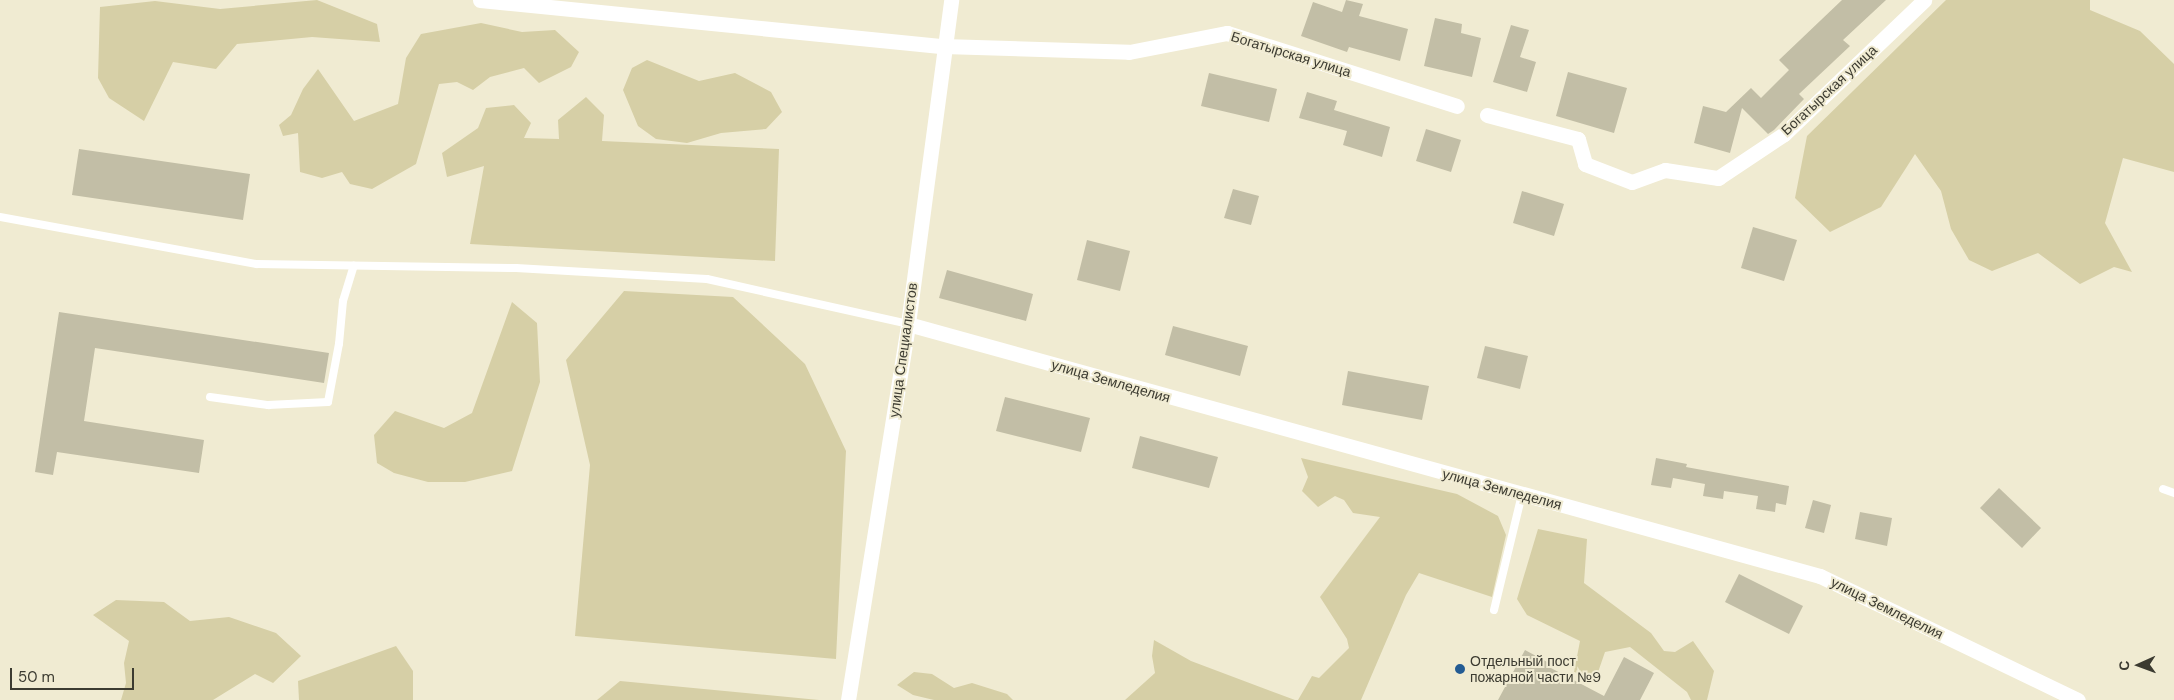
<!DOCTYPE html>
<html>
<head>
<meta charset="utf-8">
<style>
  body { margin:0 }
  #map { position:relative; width:2174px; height:700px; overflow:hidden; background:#f0ebd2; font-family:"DM Sans",sans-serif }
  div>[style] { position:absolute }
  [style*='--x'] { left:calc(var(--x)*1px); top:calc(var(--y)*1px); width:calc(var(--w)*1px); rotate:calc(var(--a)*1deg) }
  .green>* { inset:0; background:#d6cfa6 }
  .building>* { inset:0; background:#c2bea6 }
  .service>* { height:8px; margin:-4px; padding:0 4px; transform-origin:4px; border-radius:4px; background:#fff }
  .minor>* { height:15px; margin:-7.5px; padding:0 7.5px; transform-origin:7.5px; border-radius:7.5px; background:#fff }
  .dots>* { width:14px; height:14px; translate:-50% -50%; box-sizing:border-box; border:2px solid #f0ebd2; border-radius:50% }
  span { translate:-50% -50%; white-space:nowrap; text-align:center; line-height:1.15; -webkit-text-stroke:4px #f0ebd2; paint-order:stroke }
  .street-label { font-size:14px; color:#3c3b31 }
  .poi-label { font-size:14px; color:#3c3b31 }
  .left { translate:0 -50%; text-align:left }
  .north { position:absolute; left:2114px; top:640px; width:50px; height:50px; -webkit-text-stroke:4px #f0ebd2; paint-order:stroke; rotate:268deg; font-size:14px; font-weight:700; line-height:20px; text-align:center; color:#3c3b31 }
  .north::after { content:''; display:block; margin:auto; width:18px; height:22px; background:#3c3b31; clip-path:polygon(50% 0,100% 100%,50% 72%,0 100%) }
  .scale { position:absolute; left:10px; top:668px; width:124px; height:22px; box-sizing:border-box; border:2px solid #3c3b31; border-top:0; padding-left:6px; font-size:15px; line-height:18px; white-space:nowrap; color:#3c3b31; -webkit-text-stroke:4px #f0ebd2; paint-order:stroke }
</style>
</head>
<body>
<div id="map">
  <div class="green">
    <i style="clip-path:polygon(317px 0,377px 24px,380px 42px,312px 37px,237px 44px,216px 69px,173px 62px,144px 121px,109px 98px,98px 78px,100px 7px,155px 1px,220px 9px)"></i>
    <i style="clip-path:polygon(1946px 0,2090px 0,2090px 10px,2140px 31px,2174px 64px,2174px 172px,2123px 158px,2105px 223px,2132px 272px,2114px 267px,2080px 284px,2038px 253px,1992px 271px,1969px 260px,1951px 229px,1941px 191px,1915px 154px,1881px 207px,1830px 232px,1795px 198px,1807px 136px)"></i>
    <i style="clip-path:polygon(481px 23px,522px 32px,555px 30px,579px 52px,571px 67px,539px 83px,524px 68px,490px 77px,473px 90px,457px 82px,439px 84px,416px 164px,372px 189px,350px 184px,342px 172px,322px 178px,300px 172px,298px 133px,283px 136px,279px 125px,291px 115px,303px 89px,318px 69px,354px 121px,398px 104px,406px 58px,421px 34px)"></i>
    <i style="clip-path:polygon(647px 60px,699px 81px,735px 73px,771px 92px,782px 112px,766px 129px,721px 133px,687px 143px,656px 139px,638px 126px,623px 90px,632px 68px)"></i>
    <i style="clip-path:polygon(586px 97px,604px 115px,602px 141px,779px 149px,775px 261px,470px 244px,484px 166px,447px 177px,442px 153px,478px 128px,486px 108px,514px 105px,531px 123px,524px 138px,559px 139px,558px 120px)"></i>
    <i style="clip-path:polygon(624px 291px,733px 297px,805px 364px,846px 451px,836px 659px,575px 636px,590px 465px,566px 360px)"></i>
    <i style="clip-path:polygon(512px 302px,537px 323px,540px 382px,512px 471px,465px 482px,428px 482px,394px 473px,377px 463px,374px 435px,395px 411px,444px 428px,472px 413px)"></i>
    <i style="clip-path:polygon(1301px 458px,1457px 494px,1498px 516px,1506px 535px,1492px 597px,1419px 573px,1406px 595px,1361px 700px,1298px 700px,1312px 676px,1319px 678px,1349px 648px,1347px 639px,1320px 597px,1380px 517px,1353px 513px,1344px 500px,1335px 496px,1318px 507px,1302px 491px,1308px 477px)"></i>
    <i style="clip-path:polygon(1538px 529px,1587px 539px,1584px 583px,1651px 633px,1664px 651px,1675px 652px,1693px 641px,1714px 671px,1707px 700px,1691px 700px,1687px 692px,1630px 647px,1605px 652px,1596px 678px,1574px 672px,1580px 641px,1527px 615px,1517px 599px)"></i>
    <i style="clip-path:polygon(116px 600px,164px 602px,190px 621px,229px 617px,276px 633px,301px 656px,273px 683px,255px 674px,213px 700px,121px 700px,126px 683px,124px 663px,129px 641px,93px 615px)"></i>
    <i style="clip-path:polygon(1154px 640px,1191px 661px,1295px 700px,1125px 700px,1155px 673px,1152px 656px)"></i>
    <i style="clip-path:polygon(396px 646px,413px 671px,413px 700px,299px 700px,298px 681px)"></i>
    <i style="clip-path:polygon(914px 672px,932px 674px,954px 688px,972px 683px,1007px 694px,1013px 700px,934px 700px,913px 695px,897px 685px)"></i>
    <i style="clip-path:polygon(620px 681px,819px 700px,597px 700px)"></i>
  </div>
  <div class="building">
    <i style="clip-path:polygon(1346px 0,1363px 4px,1359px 16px,1408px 29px,1400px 61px,1349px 47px,1347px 52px,1301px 36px,1313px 2px,1342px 12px)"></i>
    <i style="clip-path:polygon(1842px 0,1886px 0,1843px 40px,1850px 46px,1799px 94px,1804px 99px,1774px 130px,1768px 134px,1742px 108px,1730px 153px,1694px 143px,1703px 106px,1726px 112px,1751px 88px,1761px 98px,1789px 70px,1779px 60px)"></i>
    <i style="clip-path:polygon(1435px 18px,1462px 24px,1461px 33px,1481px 38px,1472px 77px,1424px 66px)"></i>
    <i style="clip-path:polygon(1511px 25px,1529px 30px,1520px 57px,1536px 62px,1527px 92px,1493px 82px)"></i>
    <i style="clip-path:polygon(1568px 72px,1627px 88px,1614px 133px,1556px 116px)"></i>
    <i style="clip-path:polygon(1209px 73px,1277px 89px,1269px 122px,1201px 106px)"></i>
    <i style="clip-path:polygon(1307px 92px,1337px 101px,1334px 110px,1390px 127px,1382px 157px,1343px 145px,1347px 131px,1299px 118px)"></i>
    <i style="clip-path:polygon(1426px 129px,1461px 140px,1451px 172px,1416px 161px)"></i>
    <i style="clip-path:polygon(79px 149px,250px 174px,243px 220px,72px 195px)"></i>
    <i style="clip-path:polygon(1233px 189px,1259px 196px,1251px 225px,1224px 218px)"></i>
    <i style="clip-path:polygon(1522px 191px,1564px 204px,1554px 236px,1513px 223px)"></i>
    <i style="clip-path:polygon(1753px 227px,1797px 240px,1784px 281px,1741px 268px)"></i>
    <i style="clip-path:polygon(1087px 240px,1130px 251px,1120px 291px,1077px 280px)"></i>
    <i style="clip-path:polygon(947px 270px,1033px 294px,1026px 321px,939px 298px)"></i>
    <i style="clip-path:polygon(59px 312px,329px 353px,324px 383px,95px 348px,84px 421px,204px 440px,199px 473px,57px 452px,53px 475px,35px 472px)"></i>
    <i style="clip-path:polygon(1173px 326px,1248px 346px,1240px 376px,1165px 355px)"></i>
    <i style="clip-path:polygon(1485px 346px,1528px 356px,1520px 389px,1477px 378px)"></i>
    <i style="clip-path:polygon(1348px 371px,1429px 386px,1422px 420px,1342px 405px)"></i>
    <i style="clip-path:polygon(1005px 397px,1090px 418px,1081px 452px,996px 431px)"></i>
    <i style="clip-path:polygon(1140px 436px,1218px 457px,1209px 488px,1132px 468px)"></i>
    <i style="clip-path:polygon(1656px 458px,1687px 464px,1686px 467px,1789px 486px,1786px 505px,1776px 503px,1775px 512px,1756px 509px,1758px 496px,1724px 491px,1723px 499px,1703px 496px,1705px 484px,1673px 478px,1671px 488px,1651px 485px)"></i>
    <i style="clip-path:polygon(1999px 488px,2041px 528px,2022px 548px,1980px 508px)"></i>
    <i style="clip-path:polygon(1813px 500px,1831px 505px,1824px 533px,1805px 528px)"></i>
    <i style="clip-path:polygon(1860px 512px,1892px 518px,1887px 546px,1855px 539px)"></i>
    <i style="clip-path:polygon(1739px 574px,1803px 606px,1789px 634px,1725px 602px)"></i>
    <i style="clip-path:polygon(1525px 650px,1549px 663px,1547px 666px,1604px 696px,1624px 657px,1654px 673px,1640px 700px,1498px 700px)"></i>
  </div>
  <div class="service">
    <i style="--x:0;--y:217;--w:261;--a:10.4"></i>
    <i style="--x:257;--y:264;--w:259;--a:0.9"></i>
    <i style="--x:516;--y:268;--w:191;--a:3.3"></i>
    <i style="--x:707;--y:279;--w:206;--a:12.6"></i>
    <i style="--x:210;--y:397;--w:59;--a:7.9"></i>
    <i style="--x:268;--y:405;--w:60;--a:-2.9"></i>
    <i style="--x:328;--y:402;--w:59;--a:-79.3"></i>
    <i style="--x:339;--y:344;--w:43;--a:-84.7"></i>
    <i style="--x:343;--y:301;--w:37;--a:-73"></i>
    <i style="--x:2163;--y:489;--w:12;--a:20"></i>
    <i style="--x:1494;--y:610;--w:119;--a:-76.4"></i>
  </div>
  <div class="minor">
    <i style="--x:480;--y:0;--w:465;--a:5.7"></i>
    <i style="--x:943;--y:46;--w:186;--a:1.8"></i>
    <i style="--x:1129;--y:52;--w:100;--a:-11"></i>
    <i style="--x:1227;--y:33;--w:241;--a:17.6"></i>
    <i style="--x:1487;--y:115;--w:94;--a:14.8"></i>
    <i style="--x:1578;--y:139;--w:26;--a:74"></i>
    <i style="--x:1585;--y:164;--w:50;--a:21"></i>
    <i style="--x:1632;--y:182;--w:35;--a:-20"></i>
    <i style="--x:1665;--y:170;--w:54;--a:8.6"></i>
    <i style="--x:1718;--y:178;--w:79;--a:-33.7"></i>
    <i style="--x:1784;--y:134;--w:194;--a:-43.7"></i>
    <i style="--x:908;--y:324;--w:946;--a:15.45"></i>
    <i style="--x:1820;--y:576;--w:286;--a:25.7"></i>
    <i style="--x:848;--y:700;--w:381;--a:-80.9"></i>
    <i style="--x:908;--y:324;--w:327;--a:-82.4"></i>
  </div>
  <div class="dots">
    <i style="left:1460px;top:669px;background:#235b93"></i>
  </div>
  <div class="street-label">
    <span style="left:1291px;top:54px;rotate:17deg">Богатырская улица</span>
    <span style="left:1829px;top:90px;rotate:-43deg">Богатырская улица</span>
    <span style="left:903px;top:350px;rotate:-82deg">улица Специалистов</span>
    <span style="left:1111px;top:381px;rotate:16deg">улица Земледелия</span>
    <span style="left:1502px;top:489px;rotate:15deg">улица Земледелия</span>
    <span style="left:1887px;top:608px;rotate:26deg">улица Земледелия</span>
  </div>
  <div class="poi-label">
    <span class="left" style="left:1470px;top:669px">Отдельный пост<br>пожарной части №9</span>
  </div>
  <div class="north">С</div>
  <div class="scale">50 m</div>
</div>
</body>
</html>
